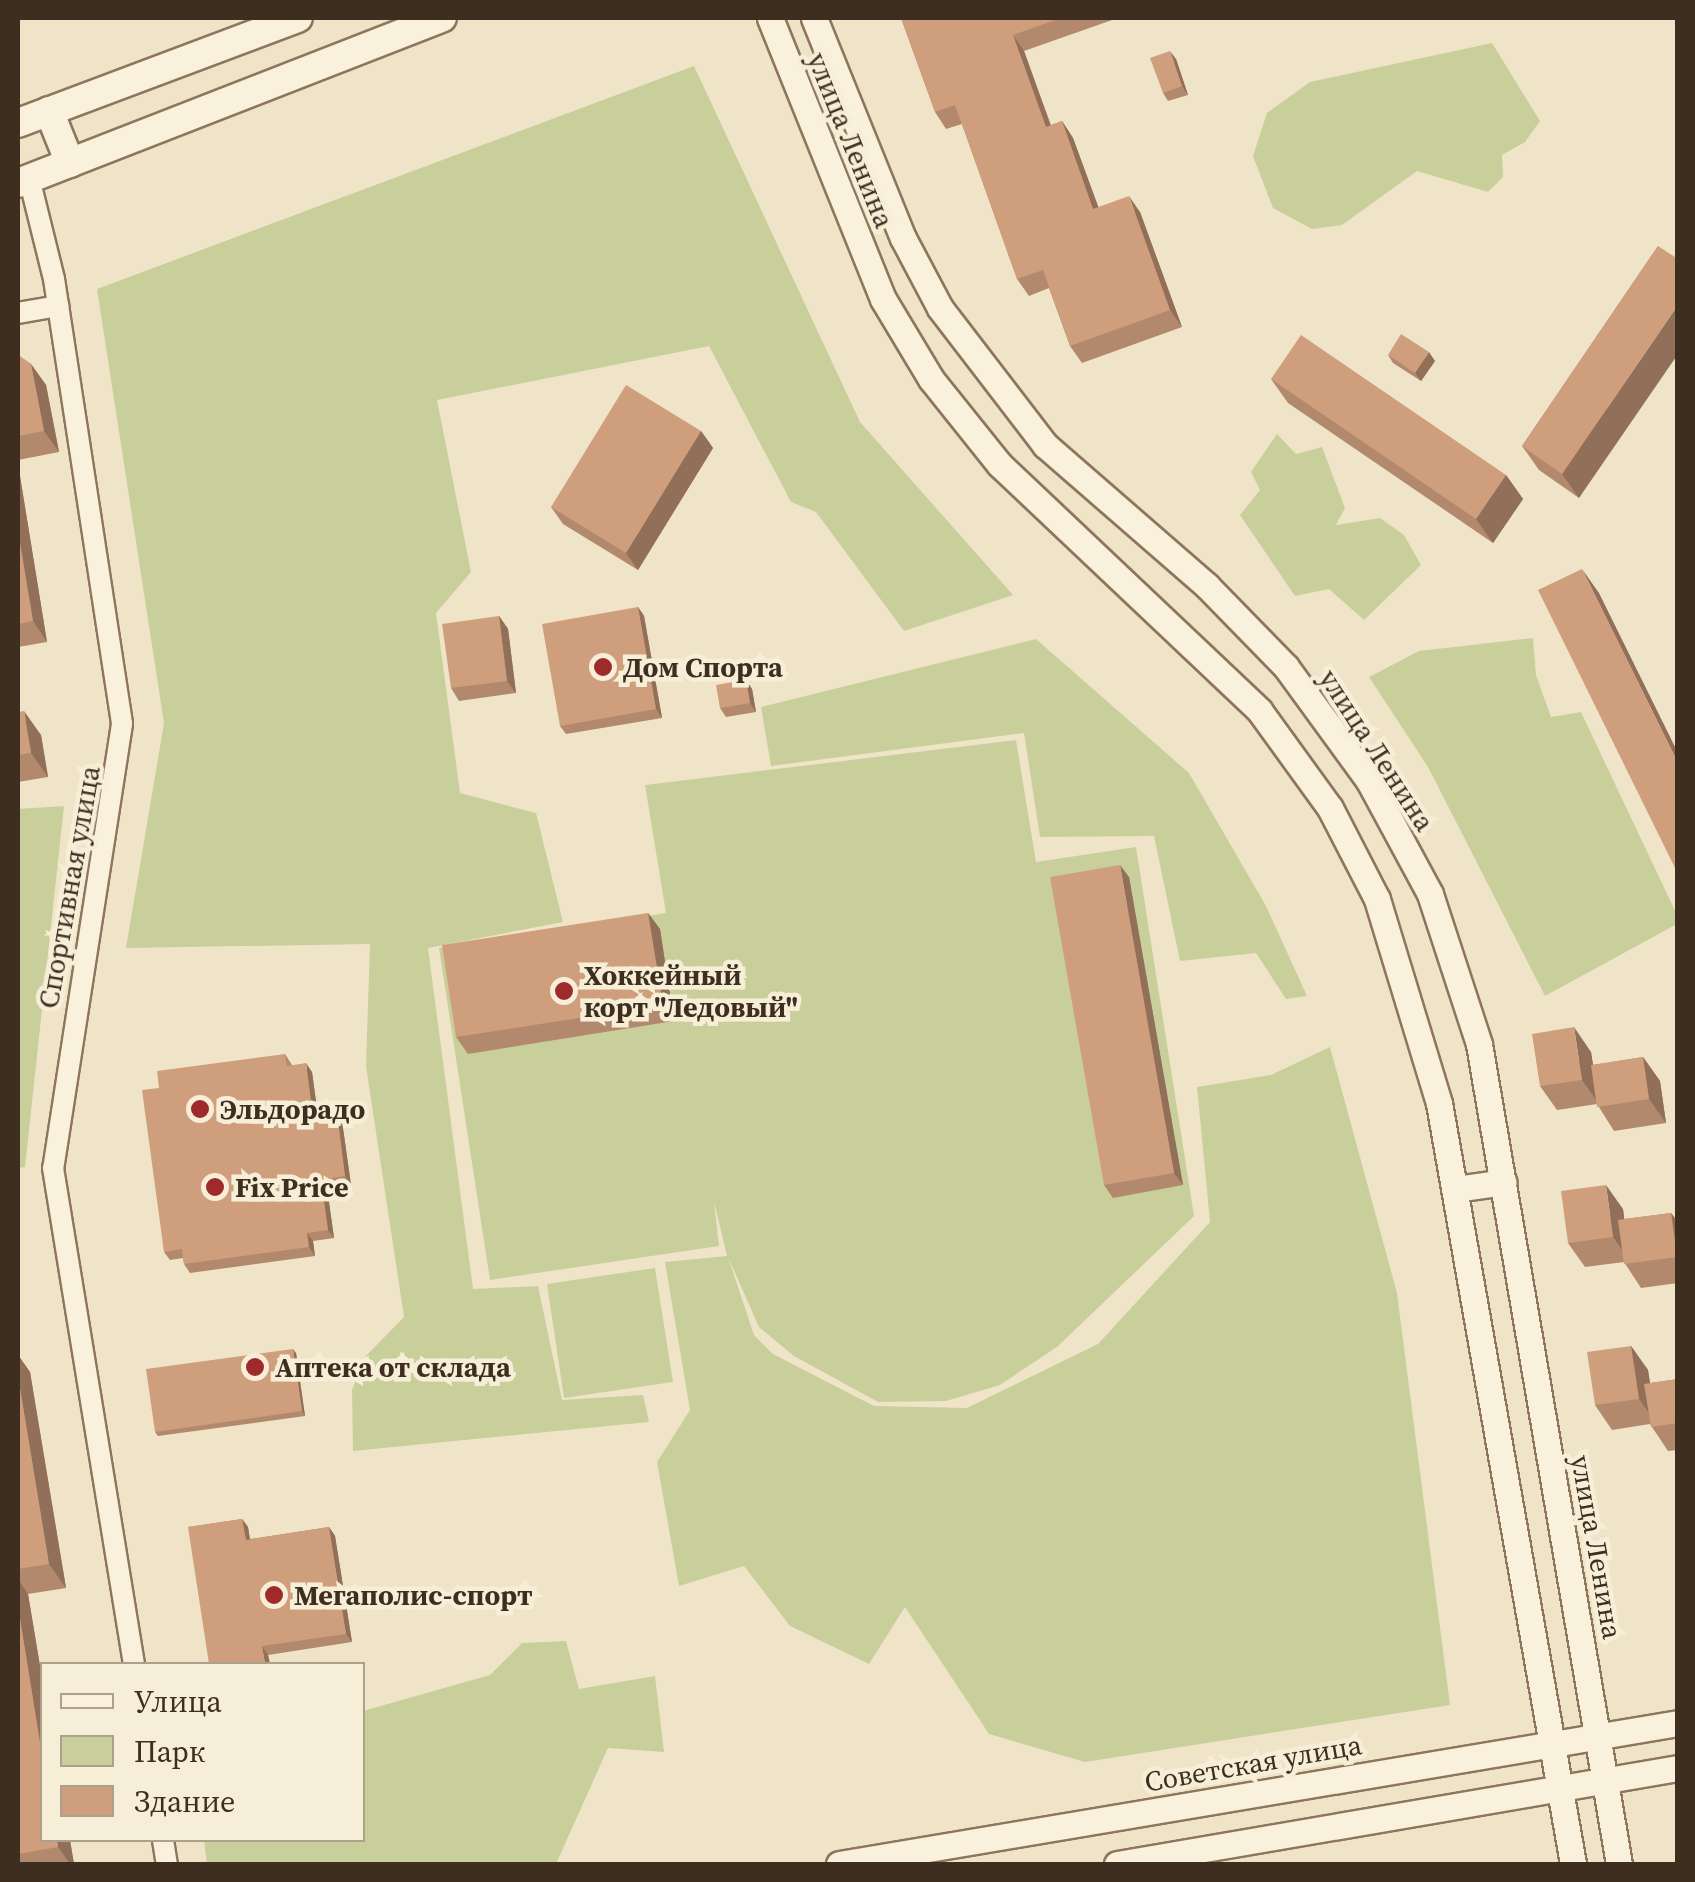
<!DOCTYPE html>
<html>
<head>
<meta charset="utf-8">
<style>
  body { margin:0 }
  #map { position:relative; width:1695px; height:1882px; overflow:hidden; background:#f0e4c8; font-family:"Source Serif 4",serif }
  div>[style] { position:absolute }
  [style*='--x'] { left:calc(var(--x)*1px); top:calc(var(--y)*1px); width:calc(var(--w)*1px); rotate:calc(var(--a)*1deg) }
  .green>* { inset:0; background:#c9cf9b }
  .roads { filter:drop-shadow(2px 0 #8d765c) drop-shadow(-2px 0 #8d765c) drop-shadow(0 2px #8d765c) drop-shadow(0 -2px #8d765c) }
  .minor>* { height:20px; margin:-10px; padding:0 10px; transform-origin:10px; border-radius:10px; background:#faf1dc }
  .tertiary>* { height:25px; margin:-12.5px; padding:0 12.5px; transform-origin:12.5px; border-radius:12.5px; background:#faf1dc }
  .secondary>* { height:28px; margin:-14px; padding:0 14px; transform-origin:14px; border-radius:14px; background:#faf1dc }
  .wall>* { inset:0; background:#b2896c }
  .shaded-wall>* { inset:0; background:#916f58 }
  .building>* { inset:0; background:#cf9f7d }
  .dots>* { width:28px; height:28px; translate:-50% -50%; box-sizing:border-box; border:5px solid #f7eed8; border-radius:50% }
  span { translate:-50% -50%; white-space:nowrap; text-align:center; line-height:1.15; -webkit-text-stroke:9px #f7eed8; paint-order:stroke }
  .street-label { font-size:28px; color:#3d2e20 }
  .poi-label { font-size:28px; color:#3d2e20; font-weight:700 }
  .left { translate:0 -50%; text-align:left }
  .frame { position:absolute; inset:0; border:20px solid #3d2e20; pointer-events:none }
  .legend { position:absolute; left:40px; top:1662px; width:325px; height:180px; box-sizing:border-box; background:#f7eed8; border:2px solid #ada18e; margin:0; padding:12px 18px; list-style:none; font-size:30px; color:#3d2e20 }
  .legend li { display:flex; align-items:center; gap:20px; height:50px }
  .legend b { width:50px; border:2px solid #ada18e }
</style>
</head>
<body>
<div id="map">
  <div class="green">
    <i style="clip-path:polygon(1492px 43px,1540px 121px,1525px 142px,1502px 155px,1503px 177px,1488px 192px,1417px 171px,1342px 225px,1312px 229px,1273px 208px,1253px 156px,1267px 113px,1310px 82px)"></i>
    <i style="clip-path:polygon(694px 66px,860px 422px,1013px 595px,904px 631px,816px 512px,791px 502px,709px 346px,437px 400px,471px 572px,436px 613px,460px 793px,536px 813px,563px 922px,428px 948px,473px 1289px,538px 1286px,562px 1400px,643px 1395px,649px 1422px,353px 1451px,352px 1390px,365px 1357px,404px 1317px,366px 1066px,370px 944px,126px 948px,164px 723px,97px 289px)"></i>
    <i style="clip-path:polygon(1277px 434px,1296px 454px,1322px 447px,1345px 508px,1336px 525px,1380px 518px,1404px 535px,1421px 565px,1364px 620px,1329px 589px,1295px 596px,1240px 515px,1260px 490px,1251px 472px)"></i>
    <i style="clip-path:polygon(1533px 638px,1536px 675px,1551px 717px,1581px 712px,1678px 917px,1677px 924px,1545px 996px,1428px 767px,1369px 677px,1419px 651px)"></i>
    <i style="clip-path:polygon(1036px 639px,1189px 773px,1266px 906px,1307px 996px,1286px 999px,1256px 953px,1180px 961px,1154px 836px,1040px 837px,1024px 733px,771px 766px,761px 707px)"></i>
    <i style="clip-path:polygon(1016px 740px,1036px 862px,1136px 847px,1194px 1216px,1057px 1347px,1000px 1385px,946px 1401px,878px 1402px,794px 1356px,759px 1327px,728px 1257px,754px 1335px,773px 1354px,874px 1406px,967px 1408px,1098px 1344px,1210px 1222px,1197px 1087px,1271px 1075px,1330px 1047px,1397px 1293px,1450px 1705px,1085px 1762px,989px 1734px,905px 1607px,869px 1664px,790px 1626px,744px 1566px,679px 1586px,657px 1462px,690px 1410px,665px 1262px,727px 1256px,714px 1202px,719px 1246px,490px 1280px,439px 948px,666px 913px,645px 785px)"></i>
    <i style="clip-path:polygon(64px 806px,25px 1167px,18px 1168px,18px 809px)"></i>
    <i style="clip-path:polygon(655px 1268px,673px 1382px,564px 1398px,547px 1284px)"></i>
    <i style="clip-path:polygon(566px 1641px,579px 1689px,655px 1676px,664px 1752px,608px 1748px,556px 1864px,207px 1864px,204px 1840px,362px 1840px,363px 1711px,490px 1675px,522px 1643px)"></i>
  </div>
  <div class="roads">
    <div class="minor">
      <i style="--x:29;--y:178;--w:104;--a:76.1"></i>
      <i style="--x:54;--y:279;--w:450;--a:81.3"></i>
      <i style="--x:122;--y:724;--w:449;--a:98.8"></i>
      <i style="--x:53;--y:1168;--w:503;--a:80.73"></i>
      <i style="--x:18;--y:313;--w:41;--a:-9.9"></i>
      <i style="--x:163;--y:1840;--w:24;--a:81"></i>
    </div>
    <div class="tertiary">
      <i style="--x:770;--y:18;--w:303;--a:68.1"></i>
      <i style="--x:883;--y:299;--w:93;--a:59"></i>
      <i style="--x:931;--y:379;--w:110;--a:51.3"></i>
      <i style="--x:1000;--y:465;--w:357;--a:43.4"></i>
      <i style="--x:1259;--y:710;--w:121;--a:54.1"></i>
      <i style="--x:1330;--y:808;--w:102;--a:62.7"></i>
      <i style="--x:1377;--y:899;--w:213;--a:73.1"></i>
      <i style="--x:1439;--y:1103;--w:773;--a:80.01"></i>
      <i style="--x:814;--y:18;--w:237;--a:68"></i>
      <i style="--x:903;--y:238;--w:79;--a:62.1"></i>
      <i style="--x:940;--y:308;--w:173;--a:52.5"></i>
      <i style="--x:1045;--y:445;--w:215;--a:41"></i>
      <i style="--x:1207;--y:586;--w:113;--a:45.7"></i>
      <i style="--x:1286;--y:667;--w:141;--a:53.9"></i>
      <i style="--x:1369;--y:781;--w:128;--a:61.6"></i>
      <i style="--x:1430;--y:894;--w:158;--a:71.9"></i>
      <i style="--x:1479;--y:1044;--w:832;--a:80.31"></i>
      <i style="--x:1455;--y:1189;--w:49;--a:-8.1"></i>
      <i style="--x:839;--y:1864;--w:851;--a:-9.54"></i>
      <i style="--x:1117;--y:1864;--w:569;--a:-9.71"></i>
    </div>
    <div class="secondary">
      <i style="--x:49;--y:111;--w:56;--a:68"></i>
      <i style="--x:18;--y:123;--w:299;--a:-20.6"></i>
      <i style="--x:18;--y:183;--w:455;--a:-21.3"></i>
    </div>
  </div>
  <div class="wall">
    <i style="clip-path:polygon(901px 18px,1114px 18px,1115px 19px,1024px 51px,1051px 125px,1062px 121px,1073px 138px,1098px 207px,1140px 212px,1182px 327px,1082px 363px,1070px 346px,1049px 288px,1029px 296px,1017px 279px,962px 124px,946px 129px,935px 112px)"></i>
    <i style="clip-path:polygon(1176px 59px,1188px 95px,1168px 101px,1163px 93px)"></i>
    <i style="clip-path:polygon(1658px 246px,1579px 498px,1539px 470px,1522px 446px)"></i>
    <i style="clip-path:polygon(18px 355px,31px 364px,46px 385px,59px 452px,18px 460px)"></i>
    <i style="clip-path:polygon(1388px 355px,1435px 361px,1421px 381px,1393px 363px)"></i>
    <i style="clip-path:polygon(1271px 379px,1506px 475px,1523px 499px,1493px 543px,1288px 403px)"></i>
    <i style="clip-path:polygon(701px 431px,713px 448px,638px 570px,563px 524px,551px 507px)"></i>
    <i style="clip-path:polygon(18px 464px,47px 642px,18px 647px)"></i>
    <i style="clip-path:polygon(638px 607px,644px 616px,662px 718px,566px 734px,560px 726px)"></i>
    <i style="clip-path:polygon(499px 616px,508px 629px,516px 693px,459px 701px,451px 688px)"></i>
    <i style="clip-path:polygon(746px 680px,752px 689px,756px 712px,726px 717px,720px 708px)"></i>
    <i style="clip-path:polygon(18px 712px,41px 735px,48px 777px,18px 782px)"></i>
    <i style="clip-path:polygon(1129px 877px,1183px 1185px,1113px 1198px,1104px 1185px)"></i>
    <i style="clip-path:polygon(648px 913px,660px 929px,674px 1021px,468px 1054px,456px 1037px)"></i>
    <i style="clip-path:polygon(1591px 1052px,1593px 1065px,1643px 1057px,1660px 1081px,1666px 1123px,1614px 1131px,1597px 1104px,1557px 1110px,1540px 1086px)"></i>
    <i style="clip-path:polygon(285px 1054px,292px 1065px,312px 1072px,317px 1108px,341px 1114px,351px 1185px,327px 1188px,334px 1238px,313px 1241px,315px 1256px,190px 1273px,184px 1264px,183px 1258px,170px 1260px,164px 1252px,159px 1088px)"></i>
    <i style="clip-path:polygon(1623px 1209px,1624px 1219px,1671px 1213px,1678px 1222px,1678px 1283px,1641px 1288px,1624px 1262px,1585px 1267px,1568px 1243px)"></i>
    <i style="clip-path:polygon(1631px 1346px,1648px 1370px,1650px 1383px,1678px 1379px,1678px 1450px,1668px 1451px,1650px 1424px,1612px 1430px,1595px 1405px)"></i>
    <i style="clip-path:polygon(296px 1353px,305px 1416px,158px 1436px,155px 1432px)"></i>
    <i style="clip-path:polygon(18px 1355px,30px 1372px,66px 1588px,28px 1594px,42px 1678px,42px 1840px,70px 1840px,74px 1864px,21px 1864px,18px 1859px)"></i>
    <i style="clip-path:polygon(242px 1519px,248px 1527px,250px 1539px,329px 1527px,335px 1536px,352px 1642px,268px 1655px,270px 1664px,188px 1527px)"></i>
  </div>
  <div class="shaded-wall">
    <i style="clip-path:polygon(1013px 35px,1024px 51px,1057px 144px,1046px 127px)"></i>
    <i style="clip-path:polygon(1170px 51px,1176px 59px,1188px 95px,1182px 86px)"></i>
    <i style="clip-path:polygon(1062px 121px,1073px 138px,1105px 225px,1093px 209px)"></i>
    <i style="clip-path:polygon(1129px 196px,1140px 212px,1182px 327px,1170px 310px)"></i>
    <i style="clip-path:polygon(1678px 305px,1678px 354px,1579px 498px,1562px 474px)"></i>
    <i style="clip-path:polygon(1429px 352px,1435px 361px,1421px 381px,1415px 373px)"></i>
    <i style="clip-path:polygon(31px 364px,46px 385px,59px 452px,44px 431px)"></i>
    <i style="clip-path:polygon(701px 431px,713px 448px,638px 570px,626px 553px)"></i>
    <i style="clip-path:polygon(18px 464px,47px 642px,33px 621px,18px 531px)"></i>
    <i style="clip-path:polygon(1506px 475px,1523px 499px,1493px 543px,1476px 519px)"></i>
    <i style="clip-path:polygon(1582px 569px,1599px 593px,1678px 753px,1678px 763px)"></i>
    <i style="clip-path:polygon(638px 607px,644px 616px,662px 718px,656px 709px)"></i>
    <i style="clip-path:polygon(499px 616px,508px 629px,516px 693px,507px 681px)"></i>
    <i style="clip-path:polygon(746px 680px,752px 689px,756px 712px,750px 703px)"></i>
    <i style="clip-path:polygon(24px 711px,41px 735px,48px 777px,31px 753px)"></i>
    <i style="clip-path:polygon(1120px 865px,1129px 877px,1183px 1185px,1174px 1173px)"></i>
    <i style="clip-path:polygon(648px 913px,660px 929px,674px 1021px,663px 1005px)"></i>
    <i style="clip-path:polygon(1574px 1027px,1591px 1052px,1599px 1104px,1582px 1080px)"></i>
    <i style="clip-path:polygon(1643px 1057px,1660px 1081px,1666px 1123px,1649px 1099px)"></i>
    <i style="clip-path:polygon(306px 1063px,312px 1072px,318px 1117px,312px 1109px)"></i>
    <i style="clip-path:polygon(336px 1105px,341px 1114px,351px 1185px,345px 1176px)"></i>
    <i style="clip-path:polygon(321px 1180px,327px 1188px,334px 1238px,328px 1230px)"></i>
    <i style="clip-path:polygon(1606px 1185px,1623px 1209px,1630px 1261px,1613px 1237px)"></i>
    <i style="clip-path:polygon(1671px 1213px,1678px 1222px,1678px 1257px)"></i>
    <i style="clip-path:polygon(307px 1233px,313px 1241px,315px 1256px,309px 1247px)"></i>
    <i style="clip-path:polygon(1631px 1346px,1648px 1370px,1656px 1423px,1639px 1399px)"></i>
    <i style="clip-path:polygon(293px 1349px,296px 1353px,305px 1416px,302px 1411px)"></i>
    <i style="clip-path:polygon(18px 1355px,30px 1372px,66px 1588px,49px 1564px,18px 1376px)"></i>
    <i style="clip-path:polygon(242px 1519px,248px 1527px,251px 1548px,246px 1540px)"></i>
    <i style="clip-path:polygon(329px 1527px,335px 1536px,352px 1642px,346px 1634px)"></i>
    <i style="clip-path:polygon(18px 1579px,28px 1594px,42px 1678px,42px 1755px,18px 1606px)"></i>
    <i style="clip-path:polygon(262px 1646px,268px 1655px,270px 1664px,265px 1664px)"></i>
    <i style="clip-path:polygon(57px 1840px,70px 1840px,74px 1864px,70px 1864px,58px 1847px)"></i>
  </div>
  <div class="building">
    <i style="clip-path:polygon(901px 18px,1061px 18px,1013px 35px,1046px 127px,1062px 121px,1093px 209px,1129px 196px,1170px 310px,1070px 346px,1043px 270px,1017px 279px,955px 105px,935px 112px)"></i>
    <i style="clip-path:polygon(1170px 51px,1182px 86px,1163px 93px,1150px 58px)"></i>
    <i style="clip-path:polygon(1658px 246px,1678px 259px,1678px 305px,1562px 474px,1522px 446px)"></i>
    <i style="clip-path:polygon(1401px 334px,1429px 352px,1415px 373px,1388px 355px)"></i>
    <i style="clip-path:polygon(1301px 335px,1506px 475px,1476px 519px,1271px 379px)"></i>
    <i style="clip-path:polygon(18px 355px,31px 364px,44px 431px,18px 436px)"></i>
    <i style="clip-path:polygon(626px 385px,701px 431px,626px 553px,551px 507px)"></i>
    <i style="clip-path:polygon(18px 531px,33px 621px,18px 624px)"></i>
    <i style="clip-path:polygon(1582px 569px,1678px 763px,1678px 874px,1538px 590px)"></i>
    <i style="clip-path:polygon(638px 607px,656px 709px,560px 726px,542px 624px)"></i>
    <i style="clip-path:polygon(499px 616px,507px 681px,451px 688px,442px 624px)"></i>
    <i style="clip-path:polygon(746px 680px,750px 703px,720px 708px,716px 685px)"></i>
    <i style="clip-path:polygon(24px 711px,31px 753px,18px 755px,18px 712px)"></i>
    <i style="clip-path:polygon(1120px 865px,1174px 1173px,1104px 1185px,1050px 877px)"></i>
    <i style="clip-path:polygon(648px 913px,663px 1005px,456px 1037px,442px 945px)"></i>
    <i style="clip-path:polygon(1574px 1027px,1582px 1080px,1540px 1086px,1532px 1034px)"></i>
    <i style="clip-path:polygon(285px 1054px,287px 1066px,306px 1063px,312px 1109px,336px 1105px,345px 1176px,321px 1180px,328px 1230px,307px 1233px,309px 1247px,184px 1264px,182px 1249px,164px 1252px,142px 1090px,159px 1088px,157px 1071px)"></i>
    <i style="clip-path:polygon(1643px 1057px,1649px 1099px,1597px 1107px,1591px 1065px)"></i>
    <i style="clip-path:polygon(1606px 1185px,1613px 1237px,1568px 1243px,1561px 1191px)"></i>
    <i style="clip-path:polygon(1671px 1213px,1677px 1257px,1624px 1264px,1618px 1220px)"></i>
    <i style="clip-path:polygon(1631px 1346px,1639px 1399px,1595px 1405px,1587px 1352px)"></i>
    <i style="clip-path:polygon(293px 1349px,302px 1411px,155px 1432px,146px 1369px)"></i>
    <i style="clip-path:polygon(18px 1376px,49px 1564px,18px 1569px)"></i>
    <i style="clip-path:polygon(1678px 1379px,1678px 1423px,1651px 1427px,1644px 1384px)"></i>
    <i style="clip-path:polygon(242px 1519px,246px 1540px,329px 1527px,346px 1634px,262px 1646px,265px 1664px,209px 1664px,188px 1527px)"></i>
    <i style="clip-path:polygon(18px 1606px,42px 1755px,42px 1840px,57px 1840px,58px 1847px,18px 1854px)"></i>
  </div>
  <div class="dots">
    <i style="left:603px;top:667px;background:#9e2a2b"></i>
    <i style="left:564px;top:991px;background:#9e2a2b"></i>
    <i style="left:200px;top:1109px;background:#9e2a2b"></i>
    <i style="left:215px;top:1187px;background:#9e2a2b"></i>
    <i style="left:255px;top:1367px;background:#9e2a2b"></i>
    <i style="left:274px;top:1595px;background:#9e2a2b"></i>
  </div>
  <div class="street-label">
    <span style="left:851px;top:140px;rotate:68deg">улица Ленина</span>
    <span style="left:1377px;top:750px;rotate:57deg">улица Ленина</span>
    <span style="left:69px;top:887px;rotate:-80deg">Спортивная улица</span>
    <span style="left:1597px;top:1547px;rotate:80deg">улица Ленина</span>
    <span style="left:1253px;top:1763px;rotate:-10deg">Советская улица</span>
  </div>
  <div class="poi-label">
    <span class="left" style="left:623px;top:667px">Дом Спорта</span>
    <span class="left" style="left:584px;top:991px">Хоккейный<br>корт "Ледовый"</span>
    <span class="left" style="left:220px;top:1109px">Эльдорадо</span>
    <span class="left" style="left:235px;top:1187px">Fix Price</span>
    <span class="left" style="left:275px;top:1367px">Аптека от склада</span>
    <span class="left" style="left:294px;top:1595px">Мегаполис-спорт</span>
  </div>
  <div class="frame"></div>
  <ul class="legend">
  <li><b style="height:12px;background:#faf1dc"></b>Улица</li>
  <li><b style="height:28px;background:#c9cf9b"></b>Парк</li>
  <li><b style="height:28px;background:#cf9f7d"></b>Здание</li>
  </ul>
</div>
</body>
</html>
